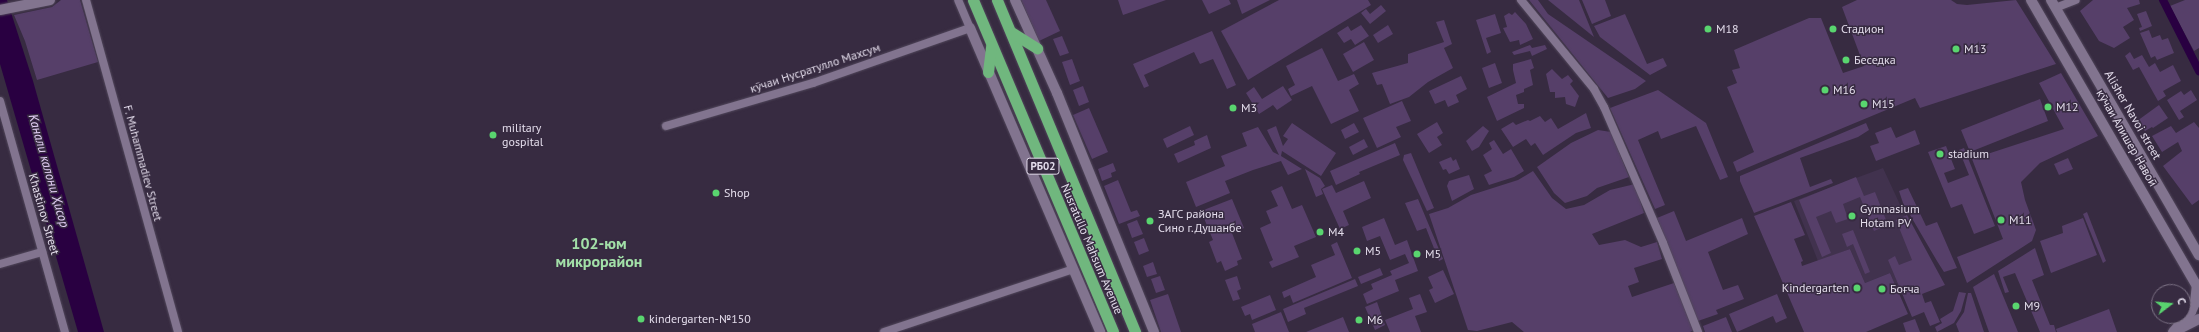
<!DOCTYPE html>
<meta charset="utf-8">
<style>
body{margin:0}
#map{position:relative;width:2199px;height:332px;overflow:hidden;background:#372b41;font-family:"PT Sans",sans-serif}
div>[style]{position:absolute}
.built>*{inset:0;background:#41324e}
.green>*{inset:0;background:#563f69}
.water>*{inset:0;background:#290041}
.canal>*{height:8px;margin:-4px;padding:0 4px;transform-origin:4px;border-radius:4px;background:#290041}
.roads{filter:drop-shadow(0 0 1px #51475b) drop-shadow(0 0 1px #51475b)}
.minor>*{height:8px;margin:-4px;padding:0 4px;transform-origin:4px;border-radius:4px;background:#82748f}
.tertiary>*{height:10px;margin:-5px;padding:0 5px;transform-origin:5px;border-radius:5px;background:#82748f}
.trunk>*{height:11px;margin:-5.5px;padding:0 5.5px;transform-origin:5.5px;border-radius:5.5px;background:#70b77e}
.dots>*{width:11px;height:11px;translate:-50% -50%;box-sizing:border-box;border:2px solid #372b41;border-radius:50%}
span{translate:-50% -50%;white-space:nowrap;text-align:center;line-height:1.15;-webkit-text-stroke:3px #372b41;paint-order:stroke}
.shield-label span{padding:1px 3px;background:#372b41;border:1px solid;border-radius:3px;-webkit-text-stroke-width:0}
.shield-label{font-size:11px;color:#e3dceb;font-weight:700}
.poi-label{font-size:12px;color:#e3dceb}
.left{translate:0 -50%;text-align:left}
.right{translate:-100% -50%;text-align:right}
.street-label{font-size:12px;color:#e3dceb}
.water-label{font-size:13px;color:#e3cff6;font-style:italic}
.district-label{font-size:16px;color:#a2e0a8;font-weight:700}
.north{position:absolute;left:2151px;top:284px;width:40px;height:40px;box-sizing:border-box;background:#372b41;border:1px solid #7c7285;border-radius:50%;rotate:74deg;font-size:11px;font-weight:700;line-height:16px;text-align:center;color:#e3dceb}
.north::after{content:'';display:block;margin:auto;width:14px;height:18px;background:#59d56f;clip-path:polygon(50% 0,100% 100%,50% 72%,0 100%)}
</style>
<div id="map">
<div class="built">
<div style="clip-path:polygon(1883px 168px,1935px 280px,1899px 293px,1890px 273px,1865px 283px,1850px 249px,1819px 261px,1824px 275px,1837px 270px,1832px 257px,1844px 253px,1863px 300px,1877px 294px,1872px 282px,1885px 277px,1897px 308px,1886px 313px,1881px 301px,1866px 307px,1871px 321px,1861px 325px,1841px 277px,1827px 283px,1832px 297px,1820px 302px,1806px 266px,1818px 261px,1794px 201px)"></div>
</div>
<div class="green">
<div style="clip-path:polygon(61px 0,80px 0,98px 62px,37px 80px,25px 41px,14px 15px,52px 7px)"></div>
<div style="clip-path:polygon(1021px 0,1046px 0,1060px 31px,1039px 41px)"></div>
<div style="clip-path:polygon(1118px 0,1166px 0,1123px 15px)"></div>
<div style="clip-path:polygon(1202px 0,1229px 0,1231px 4px,1209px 14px)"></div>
<div style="clip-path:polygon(1237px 0,1270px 0,1242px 14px)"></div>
<div style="clip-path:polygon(1279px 0,1368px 0,1371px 5px,1248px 80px,1221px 31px)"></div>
<div style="clip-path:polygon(1529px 0,1538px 0,1548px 14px,1646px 81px,1635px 89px,1608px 98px)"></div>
<div style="clip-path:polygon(1548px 0,1579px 0,1594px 37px)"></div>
<div style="clip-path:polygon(1582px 0,1605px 0,1611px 16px,1592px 24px)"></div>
<div style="clip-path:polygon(1857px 0,1951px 0,1957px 4px,1967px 5px,2016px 0,2056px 64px,1920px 108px,1915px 98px,1737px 172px,1733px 162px,1754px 152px,1727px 87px,1737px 83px,1732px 70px,1740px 68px,1734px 50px,1809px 18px,1821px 18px,1843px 73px,1864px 66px,1842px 7px)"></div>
<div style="clip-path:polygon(2093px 0,2139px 0,2140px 4px,2127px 8px,2134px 20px,2123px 27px,2130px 38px,2114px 48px,2099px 41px,2080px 11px)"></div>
<div style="clip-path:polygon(2185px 0,2199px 0,2199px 48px,2194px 51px,2170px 6px)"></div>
<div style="clip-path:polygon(1381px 5px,1386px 11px,1370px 24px,1361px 13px,1366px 9px,1370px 14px)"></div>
<div style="clip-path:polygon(2146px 11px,2152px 26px,2140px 31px,2139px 28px,2142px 27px,2137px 14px)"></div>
<div style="clip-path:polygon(1515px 12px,1526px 24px,1533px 39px,1520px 45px,1519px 40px,1510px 42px,1503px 28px,1507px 27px,1504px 16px,1509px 13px,1512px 15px)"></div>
<div style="clip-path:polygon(1495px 14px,1501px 33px,1486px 38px,1491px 52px,1487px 54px,1476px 20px)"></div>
<div style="clip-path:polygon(1625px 14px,1647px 64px,1663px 58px,1667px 66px,1650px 75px,1600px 37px,1594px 26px)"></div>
<div style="clip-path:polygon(1444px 20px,1452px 44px,1444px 48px,1453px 68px,1428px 82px,1409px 97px,1390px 104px,1382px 84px,1377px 85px,1372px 73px,1408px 63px,1408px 54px,1444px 42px,1436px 22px)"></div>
<div style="clip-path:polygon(1361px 25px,1369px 36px,1355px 45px,1351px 39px,1344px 43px,1337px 33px,1348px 26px,1351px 31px)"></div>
<div style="clip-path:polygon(1388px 25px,1393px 34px,1378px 43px,1373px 35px)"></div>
<div style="clip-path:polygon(2149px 30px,2152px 38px,2160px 35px,2162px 40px,2168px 38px,2174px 53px,2157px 60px,2155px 56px,2151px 58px,2140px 33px)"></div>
<div style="clip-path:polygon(1212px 31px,1236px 85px,1227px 89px,1213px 59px,1200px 64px,1194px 52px,1144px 75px,1149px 86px,1144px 88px,1133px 64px)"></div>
<div style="clip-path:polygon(1062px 36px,1069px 53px,1060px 56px,1053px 39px)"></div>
<div style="clip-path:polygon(1364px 42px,1374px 60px,1353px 72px,1343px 54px)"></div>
<div style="clip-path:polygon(1530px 45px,1532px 48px,1545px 45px,1547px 49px,1532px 56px,1530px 51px,1514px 55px,1512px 52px)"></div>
<div style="clip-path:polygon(1322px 48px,1338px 81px,1354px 74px,1359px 84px,1349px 90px,1359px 111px,1331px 124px,1312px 86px,1291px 96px,1288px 89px,1295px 85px,1286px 66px)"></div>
<div style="clip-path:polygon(2130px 52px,2134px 59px,2142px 55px,2149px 67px,2155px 63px,2160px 72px,2173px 65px,2181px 81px,2163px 91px,2166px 96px,2158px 101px,2139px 67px,2133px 70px,2125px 56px)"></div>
<div style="clip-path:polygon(1072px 59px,1080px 81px,1070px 85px,1062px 62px)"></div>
<div style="clip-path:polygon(1531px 59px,1534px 68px,1530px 70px,1533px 85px,1524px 89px,1524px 92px,1516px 95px,1518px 104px,1524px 104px,1524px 108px,1497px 121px,1487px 97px,1516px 83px,1513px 70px,1513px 64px)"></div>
<div style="clip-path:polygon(1495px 63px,1502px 83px,1489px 88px,1482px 68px)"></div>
<div style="clip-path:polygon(1552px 69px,1562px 79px,1568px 75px,1573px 81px,1570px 84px,1579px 96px,1575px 107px,1566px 104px,1565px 97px,1555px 98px,1555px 92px,1550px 92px,1546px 74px)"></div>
<div style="clip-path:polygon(2061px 73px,2098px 136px,2040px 163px,2021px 182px,2025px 200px,2036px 230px,2032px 241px,1967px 283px,1957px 257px,2003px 239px,1972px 159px,2064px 129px,2039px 83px)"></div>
<div style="clip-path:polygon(1461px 76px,1467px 89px,1456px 95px,1459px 102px,1448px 107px,1445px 100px,1435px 104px,1429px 91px)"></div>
<div style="clip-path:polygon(1083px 86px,1089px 102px,1079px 106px,1073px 90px)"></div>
<div style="clip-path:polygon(1283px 86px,1292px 100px,1277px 110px,1273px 105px,1259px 114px,1246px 93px,1254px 87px,1262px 99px)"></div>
<div style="clip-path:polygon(1658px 90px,1706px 123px,1728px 177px,1720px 180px,1696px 126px,1661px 139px,1658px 131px,1638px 140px,1665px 205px,1655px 209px,1610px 108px)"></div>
<div style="clip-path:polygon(2191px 90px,2197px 100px,2180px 111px,2184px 117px,2179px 120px,2167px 100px,2181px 91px,2184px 95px)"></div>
<div style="clip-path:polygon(2040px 99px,2048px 121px,1970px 152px,1961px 130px)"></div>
<div style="clip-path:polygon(1402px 101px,1411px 121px,1396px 127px,1401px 137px,1377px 148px,1363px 118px)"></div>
<div style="clip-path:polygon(2159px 105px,2168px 118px,2153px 128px,2152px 127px,2145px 131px,2137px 121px)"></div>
<div style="clip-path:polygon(1089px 108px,1108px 152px,1092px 159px,1073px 115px)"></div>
<div style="clip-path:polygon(1586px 113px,1591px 128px,1576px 133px,1543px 155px,1535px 143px,1531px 146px,1526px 139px,1513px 147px,1501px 129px,1513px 122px,1516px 125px,1528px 120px,1530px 121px,1540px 116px,1545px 122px,1551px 118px,1558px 129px)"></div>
<div style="clip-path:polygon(1437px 122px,1443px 133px,1437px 137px,1442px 145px,1429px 153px,1417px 134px)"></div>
<div style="clip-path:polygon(2194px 122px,2199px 128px,2199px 200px,2192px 205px,2163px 166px,2182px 151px,2178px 142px,2162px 152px,2152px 136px,2171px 126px,2176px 133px)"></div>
<div style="clip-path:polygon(1292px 123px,1336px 153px,1321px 176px,1282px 151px,1281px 156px,1302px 169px,1288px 175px,1281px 161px,1253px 170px,1225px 181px,1230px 193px,1196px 207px,1186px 182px,1225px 166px,1221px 156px,1247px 146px,1242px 133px,1258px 127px,1273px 152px,1279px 155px,1267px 130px,1276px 126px,1283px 146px,1288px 139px,1283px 136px)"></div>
<div style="clip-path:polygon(1354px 123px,1359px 132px,1345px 139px,1341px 130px)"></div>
<div style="clip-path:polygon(1866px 123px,1869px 130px,1858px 137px,1800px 158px,1810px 187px,1831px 179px,1833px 183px,1754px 213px,1740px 181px,1740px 176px)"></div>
<div style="clip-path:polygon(1190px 126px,1194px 135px,1167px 148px,1163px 139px)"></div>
<div style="clip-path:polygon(1483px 126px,1489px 131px,1479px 147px,1472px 151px,1466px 141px)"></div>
<div style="clip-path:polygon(1891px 127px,1896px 138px,1915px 130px,1920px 144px,1876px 161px,1870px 146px,1879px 143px,1875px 133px)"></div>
<div style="clip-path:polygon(1598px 130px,1611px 132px,1629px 177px,1597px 188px,1587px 196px,1565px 203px,1554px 193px,1537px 167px,1571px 143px)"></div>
<div style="clip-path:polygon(1207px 135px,1211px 148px,1178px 163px,1174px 154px,1195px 145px,1194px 141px)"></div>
<div style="clip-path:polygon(1364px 139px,1368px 147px,1353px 155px,1349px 147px)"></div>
<div style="clip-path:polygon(1494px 140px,1503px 154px,1511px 149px,1524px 171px,1514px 177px,1489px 185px,1484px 175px,1492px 171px,1483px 155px,1492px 149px,1489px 143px)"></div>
<div style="clip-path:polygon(1395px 143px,1400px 155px,1359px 172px,1360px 174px,1336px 185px,1330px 171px)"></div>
<div style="clip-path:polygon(1946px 146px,1955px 169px,1944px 173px,1948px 183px,1969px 175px,1959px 150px,1964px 148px,1995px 226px,1974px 234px,1962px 204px,1951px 208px,1928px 152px)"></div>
<div style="clip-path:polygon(1411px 153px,1434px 208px,1427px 211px,1403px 160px,1404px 155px)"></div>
<div style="clip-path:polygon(1451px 157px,1453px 161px,1456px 159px,1460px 169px,1449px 174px,1446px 169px,1443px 170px,1439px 162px)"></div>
<div style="clip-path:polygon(2068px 158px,2073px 169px,2059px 175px,2054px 164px)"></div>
<div style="clip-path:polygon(1113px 163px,1116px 171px,1111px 173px,1112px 177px,1102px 181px,1098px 169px)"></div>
<div style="clip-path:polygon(1305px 169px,1320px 178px,1325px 186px,1321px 189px,1323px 194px,1316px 197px)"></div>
<div style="clip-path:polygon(1533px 171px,1552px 198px,1566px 209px,1584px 205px,1610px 190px,1635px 184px,1644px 213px,1592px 234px,1599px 245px,1625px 240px,1641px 247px,1657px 242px,1662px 259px,1634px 268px,1639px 282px,1628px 286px,1632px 297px,1674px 283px,1694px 330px,1690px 332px,1524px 332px,1512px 322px,1477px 331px,1468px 330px,1429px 214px,1448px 208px,1471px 195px,1518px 180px)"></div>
<div style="clip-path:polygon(1469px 175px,1474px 189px,1452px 201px,1447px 186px,1449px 181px)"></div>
<div style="clip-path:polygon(1856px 177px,1864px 196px,1875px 192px,1888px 225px,1874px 231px,1860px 197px,1843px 204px,1848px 219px,1836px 223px,1831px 211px,1816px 217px,1831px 253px,1822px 257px,1799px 200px)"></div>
<div style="clip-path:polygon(1118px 180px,1131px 212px,1137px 210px,1140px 216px,1119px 224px,1104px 186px)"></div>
<div style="clip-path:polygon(1364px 181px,1371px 198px,1343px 211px,1349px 225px,1340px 229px,1322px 189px,1332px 185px,1336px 193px)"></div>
<div style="clip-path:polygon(1282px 186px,1292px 209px,1302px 205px,1316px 237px,1294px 246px,1299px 257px,1272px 268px,1269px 262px,1273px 260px,1260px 228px,1271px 223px,1266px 211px,1278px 206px,1271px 191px)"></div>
<div style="clip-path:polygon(1908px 188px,1926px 226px,1937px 222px,1957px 268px,1944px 272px,1937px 261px,1903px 203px,1899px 191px)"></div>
<div style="clip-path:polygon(1232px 199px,1244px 228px,1232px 233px,1242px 259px,1237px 261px,1238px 265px,1225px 271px,1221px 261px,1217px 263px,1209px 242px,1213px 240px,1201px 211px)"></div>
<div style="clip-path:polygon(1418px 199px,1443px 259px,1439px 261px,1426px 228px,1417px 231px,1405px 203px)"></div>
<div style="clip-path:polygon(1791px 202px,1805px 235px,1794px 239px,1803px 261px,1801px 262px,1802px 266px,1850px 249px,1865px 283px,1890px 273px,1908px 314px,1866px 332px,1804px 332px,1754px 216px)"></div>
<div style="clip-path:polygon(1674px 211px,1686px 241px,1742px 218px,1748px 234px,1708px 252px,1723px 290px,1738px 285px,1744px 299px,1716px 310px,1718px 314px,1698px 321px,1657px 218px)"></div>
<div style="clip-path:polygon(2087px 212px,2106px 261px,2103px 263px,2083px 214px)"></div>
<div style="clip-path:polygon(1907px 215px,1945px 285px,1922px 294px,1925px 303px,1931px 301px,1940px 322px,1930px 326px,1924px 312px,1912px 317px,1888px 260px,1895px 256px,1899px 265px,1912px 260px,1896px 220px)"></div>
<div style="clip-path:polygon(1384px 218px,1395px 245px,1407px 240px,1418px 271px,1395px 280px,1399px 291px,1367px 304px,1363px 294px,1373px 289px,1371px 284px,1392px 275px,1390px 271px,1409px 263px,1405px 254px,1390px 260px,1380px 236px,1367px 241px,1362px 227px)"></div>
<div style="clip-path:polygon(2083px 218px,2097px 255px,2051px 273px,2040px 241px,2063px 233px,2062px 226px)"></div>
<div style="clip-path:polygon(1137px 220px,1143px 234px,1132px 238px,1127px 224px)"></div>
<div style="clip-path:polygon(1853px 230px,1870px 272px,1865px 274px,1853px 244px,1847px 247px,1842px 234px)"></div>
<div style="clip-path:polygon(1144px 238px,1149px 251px,1139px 255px,1134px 242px)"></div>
<div style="clip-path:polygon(1337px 242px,1352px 278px,1293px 303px,1290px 295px,1284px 298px,1282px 292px,1316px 277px,1311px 265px,1335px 255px,1331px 245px)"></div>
<div style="clip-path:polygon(2035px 248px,2044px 275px,2032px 280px,2050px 325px,2054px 325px,2056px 332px,2040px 332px,2015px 273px,2003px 277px,2009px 292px,2005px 293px,1998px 271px)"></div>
<div style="clip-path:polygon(1153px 262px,1157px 274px,1147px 277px,1143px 266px)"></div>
<div style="clip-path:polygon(1380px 268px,1383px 275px,1361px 284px,1358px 277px)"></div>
<div style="clip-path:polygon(1443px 270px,1454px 294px,1435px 303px,1429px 290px,1433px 288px,1428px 277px)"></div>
<div style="clip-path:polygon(1994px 274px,2018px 332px,1989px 332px,1973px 287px)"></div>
<div style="clip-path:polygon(1160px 276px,1165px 290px,1156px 293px,1151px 279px)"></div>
<div style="clip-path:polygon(1237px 276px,1241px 289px,1237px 291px,1240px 299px,1233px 301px,1225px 280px)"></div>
<div style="clip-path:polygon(1355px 279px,1358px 286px,1304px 308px,1306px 314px,1288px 322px,1283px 309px)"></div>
<div style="clip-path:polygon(1959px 292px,1966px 293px,1961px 311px,1954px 323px,1937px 332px,1935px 327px,1942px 323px,1940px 319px,1953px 311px)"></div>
<div style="clip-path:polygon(1968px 293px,1971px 293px,1984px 332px,1959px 332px,1956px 324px,1964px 312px)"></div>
<div style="clip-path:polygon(1168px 294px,1181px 332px,1161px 332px,1150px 300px)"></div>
<div style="clip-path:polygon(1420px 294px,1427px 312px,1415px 316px,1421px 332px,1390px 332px,1385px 320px,1413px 309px,1409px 298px)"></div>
<div style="clip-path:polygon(1777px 294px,1787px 318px,1776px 323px,1773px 316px,1737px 332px,1729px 314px)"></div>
<div style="clip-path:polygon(1270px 295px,1276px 310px,1252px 320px,1250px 314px,1245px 316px,1241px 307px)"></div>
<div style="clip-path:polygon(1377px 302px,1385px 325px,1375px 330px,1365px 307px)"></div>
<div style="clip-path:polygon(2109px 309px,2117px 332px,2057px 332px,2056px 329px)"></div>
<div style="clip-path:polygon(1281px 312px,1289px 332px,1255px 332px,1252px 324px)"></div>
<div style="clip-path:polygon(1343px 317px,1349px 332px,1306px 332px)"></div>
<div style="clip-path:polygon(1726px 317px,1732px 332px,1705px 332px,1703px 326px)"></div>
<div style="clip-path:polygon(1915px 319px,1920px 332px,1906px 332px,1903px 323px)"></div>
</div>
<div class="water">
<div style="clip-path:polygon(0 0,7px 0,33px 81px,104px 332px,78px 332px,0 64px)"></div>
</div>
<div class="canal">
<div style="left:2163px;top:0;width:80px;rotate:63.1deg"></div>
</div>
<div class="roads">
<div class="minor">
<div style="left:86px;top:0;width:345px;rotate:74.5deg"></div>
<div style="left:1521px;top:0;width:115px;rotate:50.6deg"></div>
<div style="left:1594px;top:89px;width:21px;rotate:61deg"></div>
<div style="left:1604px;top:107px;width:148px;rotate:66.5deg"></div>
<div style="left:1663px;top:243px;width:96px;rotate:68.5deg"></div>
<div style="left:2055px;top:8px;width:22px;rotate:-21deg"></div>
<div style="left:0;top:101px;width:240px;rotate:74.3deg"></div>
<div style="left:666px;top:126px;width:153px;rotate:-16.3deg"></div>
<div style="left:813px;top:83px;width:166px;rotate:-19.3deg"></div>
<div style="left:970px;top:28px;width:30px;rotate:-113deg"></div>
<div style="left:0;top:264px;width:44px;rotate:-15.9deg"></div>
<div style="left:884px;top:332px;width:199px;rotate:-18.4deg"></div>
</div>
<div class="tertiary">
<div style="left:1015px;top:0;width:102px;rotate:65.7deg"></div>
<div style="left:1057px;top:93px;width:258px;rotate:67.9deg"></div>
<div style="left:2031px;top:0;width:335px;rotate:59.9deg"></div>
<div style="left:2051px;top:0;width:295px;rotate:59.9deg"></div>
<div style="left:0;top:10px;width:51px;rotate:-11.3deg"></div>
<div style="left:970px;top:28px;width:331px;rotate:66.8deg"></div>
<div style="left:2181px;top:328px;width:20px;rotate:-27deg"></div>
<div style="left:2173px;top:332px;width:27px;rotate:-48deg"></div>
<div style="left:2191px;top:312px;width:10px;rotate:-66deg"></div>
<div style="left:2195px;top:303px;width:18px;rotate:-84deg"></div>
</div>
<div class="trunk">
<div style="left:973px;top:0;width:360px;rotate:67.1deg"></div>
<div style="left:997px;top:0;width:360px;rotate:67.4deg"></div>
<div style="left:1011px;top:32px;width:31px;rotate:32deg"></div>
<div style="left:988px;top:72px;width:26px;rotate:-83deg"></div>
</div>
</div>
<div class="dots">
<div style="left:1708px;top:29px;background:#59d56f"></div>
<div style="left:1833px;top:29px;background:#59d56f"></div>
<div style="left:1956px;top:49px;background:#59d56f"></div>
<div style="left:1846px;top:60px;background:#59d56f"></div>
<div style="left:1825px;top:90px;background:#59d56f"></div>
<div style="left:1864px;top:104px;background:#59d56f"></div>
<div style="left:2048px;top:107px;background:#59d56f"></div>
<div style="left:1233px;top:108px;background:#59d56f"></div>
<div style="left:493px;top:135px;background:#59d56f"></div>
<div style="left:1940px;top:154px;background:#59d56f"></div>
<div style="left:716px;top:193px;background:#59d56f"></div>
<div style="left:1852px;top:216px;background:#59d56f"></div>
<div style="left:2001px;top:220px;background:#59d56f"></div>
<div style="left:1150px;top:221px;background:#59d56f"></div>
<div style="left:1320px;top:232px;background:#59d56f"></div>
<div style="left:1357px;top:251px;background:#59d56f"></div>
<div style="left:1417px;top:254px;background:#59d56f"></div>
<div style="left:1857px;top:288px;background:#59d56f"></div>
<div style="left:1882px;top:289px;background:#59d56f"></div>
<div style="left:2016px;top:306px;background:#59d56f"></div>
<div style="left:641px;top:319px;background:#59d56f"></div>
<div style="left:1359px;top:320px;background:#59d56f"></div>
</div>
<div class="shield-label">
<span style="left:1043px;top:166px">РБ02</span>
</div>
<div class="poi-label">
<span class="left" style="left:1716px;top:29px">М18</span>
<span class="left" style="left:1841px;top:29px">Стадион</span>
<span class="left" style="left:1964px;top:49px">М13</span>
<span class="left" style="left:1854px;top:60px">Беседка</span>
<span class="left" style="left:1833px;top:90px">М16</span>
<span class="left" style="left:1872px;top:104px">М15</span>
<span class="left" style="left:2056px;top:107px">М12</span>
<span class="left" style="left:1241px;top:108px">M3</span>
<span class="left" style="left:502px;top:135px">military<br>gospital</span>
<span class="left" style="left:1948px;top:154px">stadium</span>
<span class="left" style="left:724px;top:193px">Shop</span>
<span class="left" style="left:1860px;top:216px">Gymnasium<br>Hotam PV</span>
<span class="left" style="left:1158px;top:221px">ЗАГС района<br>Сино г.Душанбе</span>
<span class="left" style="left:2009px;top:220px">М11</span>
<span class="left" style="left:1328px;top:232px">М4</span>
<span class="left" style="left:1365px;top:251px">M5</span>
<span class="left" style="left:1425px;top:254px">М5</span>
<span class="right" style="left:1849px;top:288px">Kindergarten</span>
<span class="left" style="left:1890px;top:289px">Боғча</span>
<span class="left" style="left:2024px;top:306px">М9</span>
<span class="left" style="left:649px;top:319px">kindergarten-№150</span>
<span class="left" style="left:1367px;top:320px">М6</span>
</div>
<div class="street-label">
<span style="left:815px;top:68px;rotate:-18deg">кӯчаи Нусратулло Махсум</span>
<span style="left:2133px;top:115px;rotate:60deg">Alisher Navoi street</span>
<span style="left:2127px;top:138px;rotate:60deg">кӯчаи Алишер Навоӣ</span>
<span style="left:143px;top:163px;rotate:75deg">F. Muhammadiev Street</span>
<span style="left:44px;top:214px;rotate:74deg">Khastinov Street</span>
<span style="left:1092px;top:249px;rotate:67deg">Nusratullo Mahsum Avenue</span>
</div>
<div class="water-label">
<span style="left:48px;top:171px;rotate:74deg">Канали калони Ҳисор</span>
</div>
<div class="district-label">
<span style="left:599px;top:252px">102-юм<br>микрорайон</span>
</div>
<div class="north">С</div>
</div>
